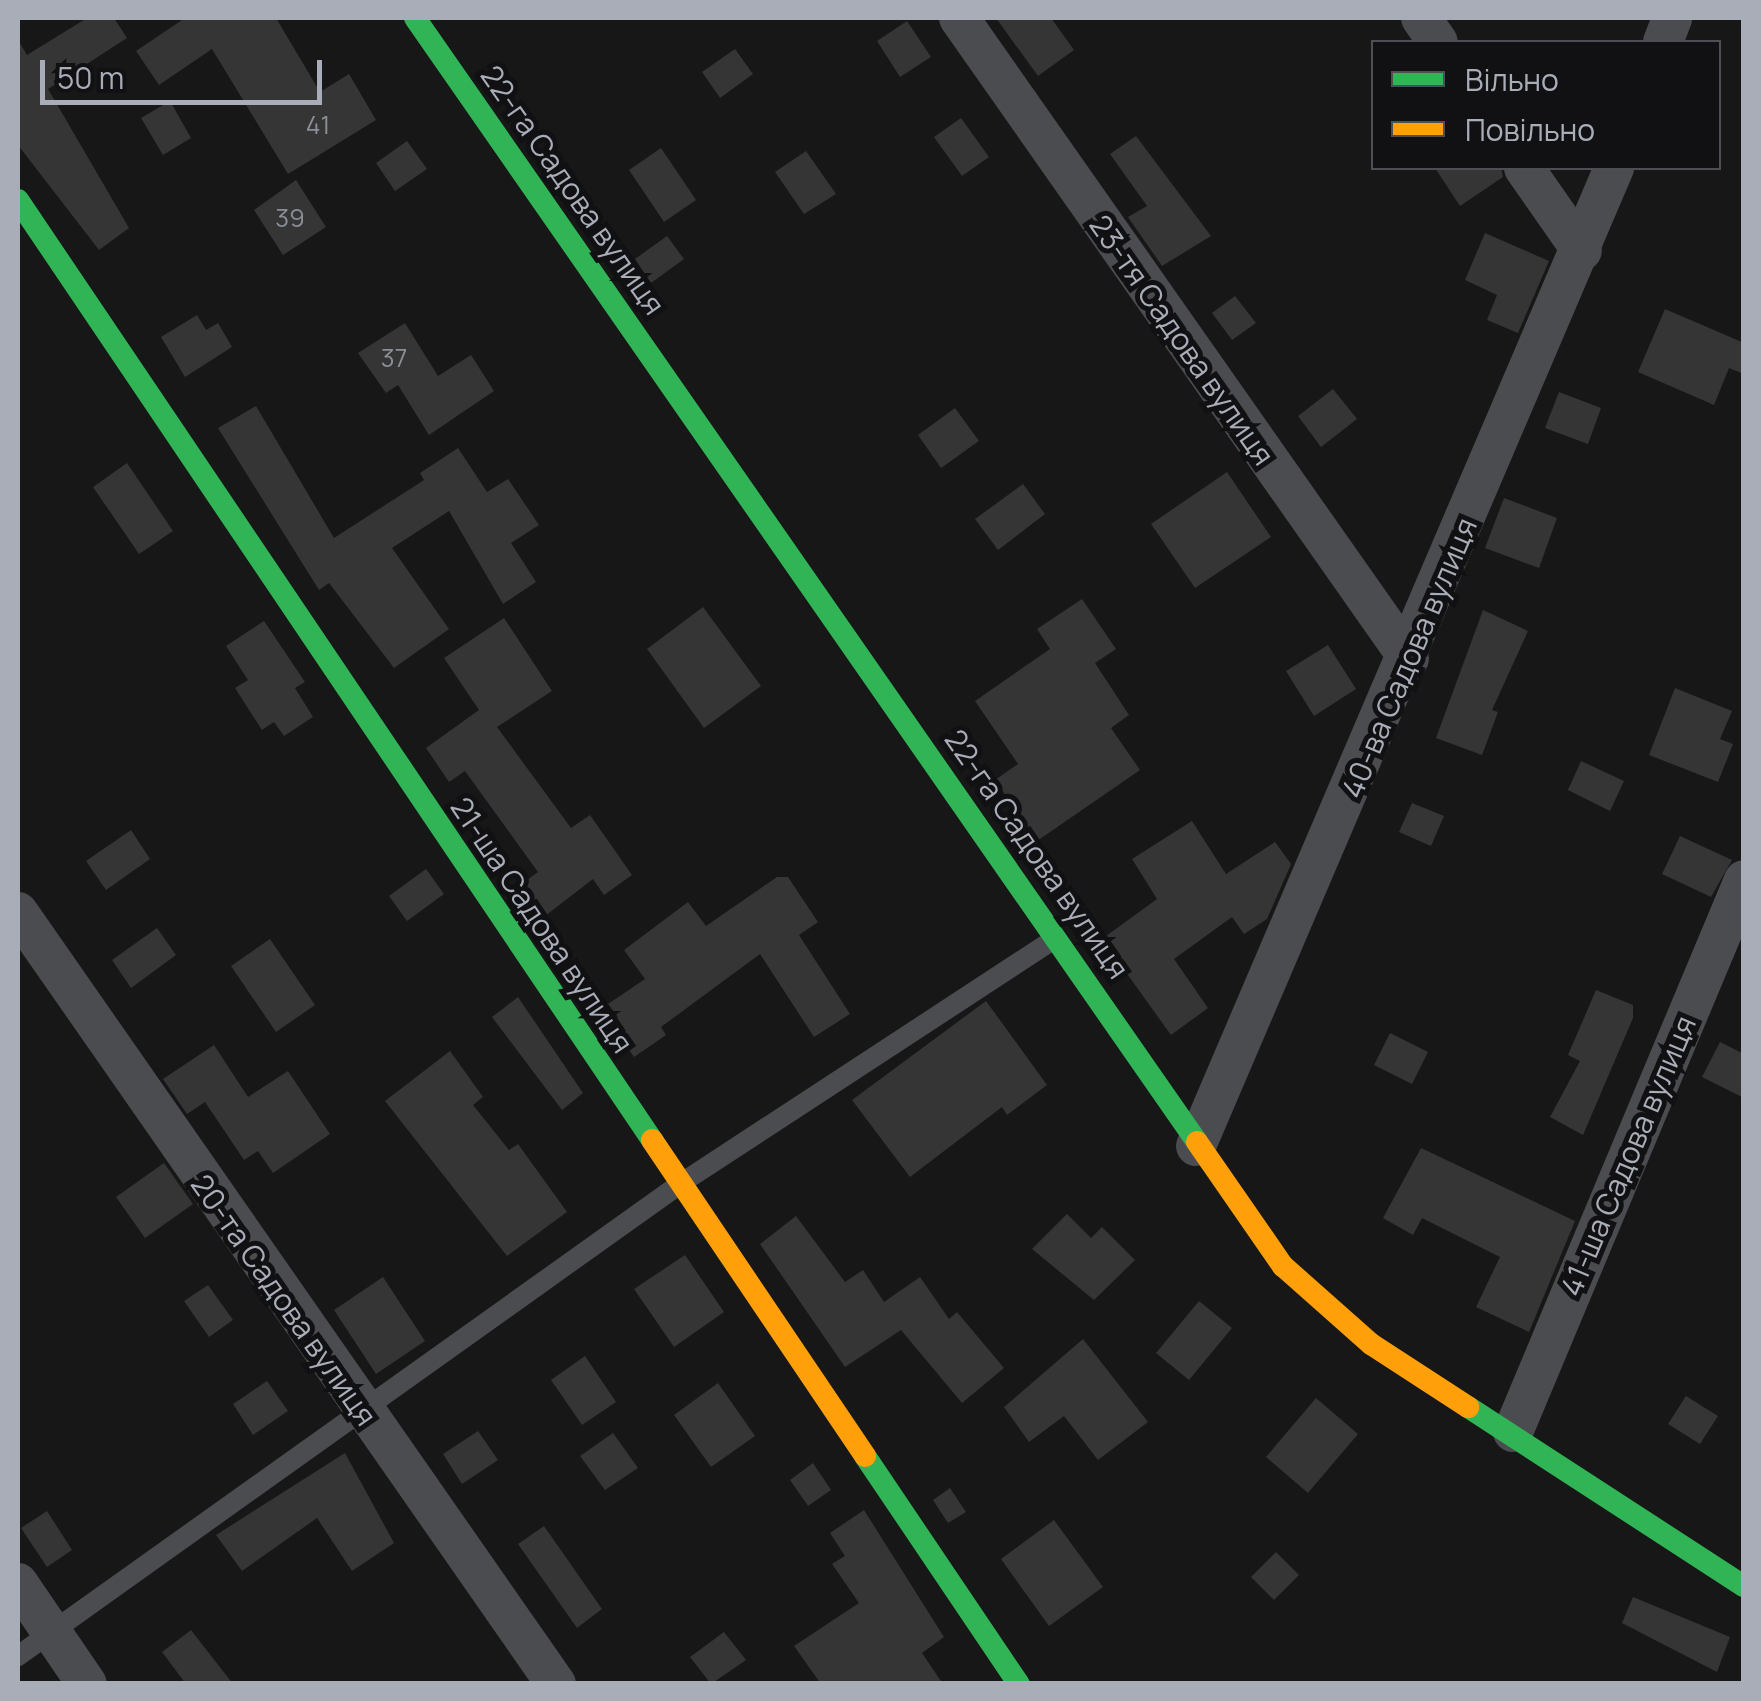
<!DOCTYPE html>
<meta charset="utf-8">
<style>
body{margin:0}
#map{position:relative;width:1761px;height:1701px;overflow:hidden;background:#171717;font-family:Manrope,sans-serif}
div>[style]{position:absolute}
.building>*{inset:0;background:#353536}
.lane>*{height:20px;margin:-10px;padding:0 10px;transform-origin:10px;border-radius:10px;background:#4b4c50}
.street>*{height:40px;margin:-20px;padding:0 20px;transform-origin:20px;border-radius:20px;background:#4b4c50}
.fast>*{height:22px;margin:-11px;padding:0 11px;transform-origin:11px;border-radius:11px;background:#30b455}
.slow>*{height:22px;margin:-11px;padding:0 11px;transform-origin:11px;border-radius:11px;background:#ff9f0a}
span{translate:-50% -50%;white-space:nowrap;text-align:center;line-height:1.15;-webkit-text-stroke:10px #111113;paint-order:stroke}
.number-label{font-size:25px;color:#8b8f98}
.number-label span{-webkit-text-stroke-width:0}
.street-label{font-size:30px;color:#a8adb8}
.frame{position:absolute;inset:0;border:20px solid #a8adb8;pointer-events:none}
.legend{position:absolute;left:1371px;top:40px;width:350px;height:130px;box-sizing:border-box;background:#111113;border:2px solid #4d4f55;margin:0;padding:12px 18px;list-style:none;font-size:30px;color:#a8adb8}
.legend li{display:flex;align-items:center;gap:20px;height:50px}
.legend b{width:50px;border:2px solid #4d4f55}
.scale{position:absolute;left:40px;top:60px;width:282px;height:45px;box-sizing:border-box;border:5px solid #a8adb8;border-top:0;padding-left:12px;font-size:30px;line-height:35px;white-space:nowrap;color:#a8adb8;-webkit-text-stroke:8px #111113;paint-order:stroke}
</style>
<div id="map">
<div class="building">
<div style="clip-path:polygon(87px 18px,114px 18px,127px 38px,48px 89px,129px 228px,99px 250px,18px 145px,18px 40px,27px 55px)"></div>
<div style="clip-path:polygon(185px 18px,276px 18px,320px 92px,349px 74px,376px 120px,288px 174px,212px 49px,159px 85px,136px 51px)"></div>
<div style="clip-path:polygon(996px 18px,1051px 18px,1074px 50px,1038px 76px)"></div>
<div style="clip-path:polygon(907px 21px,931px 57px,900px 77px,877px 41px)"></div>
<div style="clip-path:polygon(735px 49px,753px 74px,720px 98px,702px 72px)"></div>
<div style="clip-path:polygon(170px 101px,191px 138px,163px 155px,141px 118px)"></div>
<div style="clip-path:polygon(961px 118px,989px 157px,962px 176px,934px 137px)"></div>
<div style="clip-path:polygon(1136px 136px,1211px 236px,1162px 266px,1128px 217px,1147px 206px,1110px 154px)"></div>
<div style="clip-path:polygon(407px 141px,427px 169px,395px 191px,376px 163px)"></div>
<div style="clip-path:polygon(661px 148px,696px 200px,664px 222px,629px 170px)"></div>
<div style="clip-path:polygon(806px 151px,836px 194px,804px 214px,775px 172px)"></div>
<div style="clip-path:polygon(1435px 168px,1501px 168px,1503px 177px,1460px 206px)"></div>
<div style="clip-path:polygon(296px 180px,326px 227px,283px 255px,254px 210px)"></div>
<div style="clip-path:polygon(1485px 233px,1549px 261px,1518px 333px,1487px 320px,1497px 295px,1465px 280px)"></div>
<div style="clip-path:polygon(667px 236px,684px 259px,651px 283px,635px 259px)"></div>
<div style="clip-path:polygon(1235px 296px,1256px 323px,1232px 340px,1212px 313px)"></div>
<div style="clip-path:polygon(1665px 309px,1744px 343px,1744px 374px,1729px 368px,1714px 405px,1638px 372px)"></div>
<div style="clip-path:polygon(197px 315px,206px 330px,218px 323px,232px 347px,185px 377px,161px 337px)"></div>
<div style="clip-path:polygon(405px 323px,438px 376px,471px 355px,494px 391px,429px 435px,398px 385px,386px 393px,358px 353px)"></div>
<div style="clip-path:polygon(1333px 389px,1357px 419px,1321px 447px,1298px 416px)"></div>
<div style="clip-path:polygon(1559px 392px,1601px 408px,1588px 444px,1545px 428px)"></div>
<div style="clip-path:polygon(256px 406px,334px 538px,424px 480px,420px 473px,458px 448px,487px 492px,508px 479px,539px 525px,511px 543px,536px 582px,503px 604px,449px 511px,392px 548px,449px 629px,394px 668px,329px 583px,319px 590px,218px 428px)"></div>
<div style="clip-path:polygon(955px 408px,979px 441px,941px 468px,918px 435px)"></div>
<div style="clip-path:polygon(127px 463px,173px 531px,139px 554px,93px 487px)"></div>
<div style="clip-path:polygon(1227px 472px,1271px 537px,1195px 588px,1151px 524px)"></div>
<div style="clip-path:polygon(1023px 484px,1045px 514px,998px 550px,975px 519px)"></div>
<div style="clip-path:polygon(1504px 498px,1557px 518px,1539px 568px,1485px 548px)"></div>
<div style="clip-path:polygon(1082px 599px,1116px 649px,1095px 663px,1129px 715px,1111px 728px,1140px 770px,1037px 841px,995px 780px,1018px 764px,975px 701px,1050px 649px,1037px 629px)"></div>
<div style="clip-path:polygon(703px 607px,761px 686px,704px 728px,647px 649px)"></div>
<div style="clip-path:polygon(1483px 610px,1528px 631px,1492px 710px,1498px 712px,1482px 755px,1436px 738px)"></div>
<div style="clip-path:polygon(504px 618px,552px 691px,497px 727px,571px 828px,590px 815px,632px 875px,604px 895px,593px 879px,541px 919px,519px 886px,538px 872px,465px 771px,449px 782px,426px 748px,479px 710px,444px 658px)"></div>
<div style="clip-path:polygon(264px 621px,305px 682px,295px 688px,313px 717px,284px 736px,274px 722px,262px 730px,235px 688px,248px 680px,226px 646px)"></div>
<div style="clip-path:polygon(1328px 645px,1356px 689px,1314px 716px,1286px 671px)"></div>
<div style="clip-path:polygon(1675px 688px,1732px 711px,1720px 739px,1733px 744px,1718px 782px,1649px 755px)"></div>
<div style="clip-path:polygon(1581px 761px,1624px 781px,1610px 811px,1568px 790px)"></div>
<div style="clip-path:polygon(1412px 803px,1444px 816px,1431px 846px,1399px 832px)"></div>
<div style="clip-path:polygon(1192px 821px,1226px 874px,1275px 842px,1291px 864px,1267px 919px,1244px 934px,1232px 917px,1174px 959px,1208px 1008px,1171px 1035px,1102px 939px,1157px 899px,1132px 859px)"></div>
<div style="clip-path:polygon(131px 830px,150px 859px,106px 890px,86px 861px)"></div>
<div style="clip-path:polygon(1680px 836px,1732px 860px,1711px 897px,1662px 874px)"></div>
<div style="clip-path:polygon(426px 869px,444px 894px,407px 921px,389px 896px)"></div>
<div style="clip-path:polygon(777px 877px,788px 877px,818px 922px,799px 935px,850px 1014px,814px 1037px,760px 954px,661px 1027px,666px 1035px,634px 1057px,610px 1022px,618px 1017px,608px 1004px,645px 979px,624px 950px,688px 902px,706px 926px)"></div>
<div style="clip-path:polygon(157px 928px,176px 955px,131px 988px,112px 960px)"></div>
<div style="clip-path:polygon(270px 939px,315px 1005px,276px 1032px,231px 966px)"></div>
<div style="clip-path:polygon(1596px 990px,1633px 1005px,1633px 1018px,1583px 1135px,1550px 1117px,1580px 1061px,1568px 1055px)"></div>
<div style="clip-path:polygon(518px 997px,583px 1093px,562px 1110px,492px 1017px)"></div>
<div style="clip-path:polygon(986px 1001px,1047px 1085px,1007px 1115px,1002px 1107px,910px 1177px,852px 1100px)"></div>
<div style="clip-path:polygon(1390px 1033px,1428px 1052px,1412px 1084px,1374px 1065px)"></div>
<div style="clip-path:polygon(1720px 1042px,1744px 1054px,1744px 1098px,1702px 1077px)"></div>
<div style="clip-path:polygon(214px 1045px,248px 1097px,288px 1071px,330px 1134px,273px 1173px,258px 1151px,244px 1160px,205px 1102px,187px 1114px,163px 1079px)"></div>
<div style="clip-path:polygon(450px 1051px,483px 1097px,473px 1105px,509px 1150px,518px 1144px,567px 1212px,507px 1256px,385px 1101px)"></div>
<div style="clip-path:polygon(1421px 1148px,1575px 1221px,1529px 1332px,1476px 1307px,1500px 1257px,1422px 1218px,1413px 1235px,1383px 1218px)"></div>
<div style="clip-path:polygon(164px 1163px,193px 1204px,145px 1238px,116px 1197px)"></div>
<div style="clip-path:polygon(1067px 1214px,1091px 1238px,1102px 1227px,1135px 1260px,1094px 1300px,1032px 1249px)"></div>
<div style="clip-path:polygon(796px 1216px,845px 1282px,863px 1270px,884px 1302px,920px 1277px,949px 1319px,957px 1312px,1004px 1368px,962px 1403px,901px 1330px,845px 1367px,760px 1244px)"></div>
<div style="clip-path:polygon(685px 1255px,724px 1312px,674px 1347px,634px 1289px)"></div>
<div style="clip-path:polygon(383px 1277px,425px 1341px,376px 1374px,334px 1310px)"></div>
<div style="clip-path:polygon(208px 1285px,233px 1320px,209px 1337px,184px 1301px)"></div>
<div style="clip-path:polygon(1199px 1301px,1232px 1328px,1189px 1380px,1156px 1353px)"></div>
<div style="clip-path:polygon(1083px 1339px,1148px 1422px,1098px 1460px,1064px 1416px,1029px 1442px,1004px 1407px)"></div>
<div style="clip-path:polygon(585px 1356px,616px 1402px,582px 1425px,551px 1380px)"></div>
<div style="clip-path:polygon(267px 1381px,288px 1411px,253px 1435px,233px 1404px)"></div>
<div style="clip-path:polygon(718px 1383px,755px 1436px,711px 1467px,674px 1415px)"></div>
<div style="clip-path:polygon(1686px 1396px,1718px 1416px,1700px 1444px,1668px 1424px)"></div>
<div style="clip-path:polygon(1316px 1398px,1358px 1434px,1308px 1493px,1266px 1457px)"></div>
<div style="clip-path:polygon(478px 1431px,498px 1460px,462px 1484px,443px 1454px)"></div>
<div style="clip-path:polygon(613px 1433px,638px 1468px,605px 1490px,580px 1456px)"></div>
<div style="clip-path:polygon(345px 1453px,394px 1543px,352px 1571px,317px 1518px,242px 1571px,216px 1535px)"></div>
<div style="clip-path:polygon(813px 1463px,831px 1490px,808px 1506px,790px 1480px)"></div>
<div style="clip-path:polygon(950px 1488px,966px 1512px,948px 1523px,933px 1500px)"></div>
<div style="clip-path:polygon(864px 1510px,944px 1637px,922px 1653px,943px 1684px,821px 1684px,794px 1646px,859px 1603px,832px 1564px,845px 1556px,830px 1533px)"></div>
<div style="clip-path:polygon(47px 1511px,72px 1550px,47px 1567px,21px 1528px)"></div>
<div style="clip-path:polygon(1054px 1520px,1103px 1587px,1049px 1626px,1001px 1559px)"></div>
<div style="clip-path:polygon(544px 1526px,602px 1609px,577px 1628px,518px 1544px)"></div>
<div style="clip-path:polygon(1276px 1552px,1299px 1575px,1274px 1600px,1251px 1577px)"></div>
<div style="clip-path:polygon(1633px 1597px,1730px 1637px,1717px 1672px,1622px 1623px)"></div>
<div style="clip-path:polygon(191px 1630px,233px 1684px,186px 1684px,162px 1652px)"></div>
<div style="clip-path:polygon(724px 1632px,746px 1660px,711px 1684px,690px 1657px)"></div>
</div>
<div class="lane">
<div style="left:18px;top:1656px;width:813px;rotate:-35.49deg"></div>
<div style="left:680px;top:1184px;width:447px;rotate:-33.2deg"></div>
</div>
<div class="street">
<div style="left:959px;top:18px;width:783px;rotate:54.93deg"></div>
<div style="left:1421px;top:18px;width:29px;rotate:55deg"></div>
<div style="left:1663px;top:42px;width:26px;rotate:-69deg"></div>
<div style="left:1524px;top:168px;width:101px;rotate:55.1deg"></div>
<div style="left:18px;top:912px;width:941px;rotate:55.13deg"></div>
<div style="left:1196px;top:1146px;width:1064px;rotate:-66.86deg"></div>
<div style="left:1513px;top:1432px;width:598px;rotate:-67.29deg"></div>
<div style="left:18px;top:1583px;width:122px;rotate:55.7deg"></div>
</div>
<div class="fast">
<div style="left:415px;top:18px;width:1369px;rotate:55.17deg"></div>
<div style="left:18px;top:200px;width:1134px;rotate:56deg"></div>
<div style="left:1468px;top:1407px;width:329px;rotate:33deg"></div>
<div style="left:865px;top:1456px;width:275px;rotate:56deg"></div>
</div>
<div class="slow">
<div style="left:652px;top:1140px;width:381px;rotate:56deg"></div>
<div style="left:1197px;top:1142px;width:151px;rotate:55.3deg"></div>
<div style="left:1283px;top:1266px;width:118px;rotate:41.6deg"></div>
<div style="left:1371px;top:1344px;width:116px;rotate:33deg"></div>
</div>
<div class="number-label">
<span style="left:318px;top:125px">41</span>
<span style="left:290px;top:218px">39</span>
<span style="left:394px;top:358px">37</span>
</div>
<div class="street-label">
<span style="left:573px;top:190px;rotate:55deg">22-га Садова вулиця</span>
<span style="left:1182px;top:340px;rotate:55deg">23-тя Садова вулиця</span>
<span style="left:1409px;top:658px;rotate:-67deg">40-ва Садова вулиця</span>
<span style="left:1037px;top:854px;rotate:55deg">22-га Садова вулиця</span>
<span style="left:542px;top:925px;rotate:56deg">21-ша Садова вулиця</span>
<span style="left:1628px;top:1156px;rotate:-67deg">41-ша Садова вулиця</span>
<span style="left:284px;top:1300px;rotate:55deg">20-та Садова вулиця</span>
</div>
<div class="frame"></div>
<ul class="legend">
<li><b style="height:12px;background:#30b455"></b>Вільно</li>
<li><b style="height:12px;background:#ff9f0a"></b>Повільно</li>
</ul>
<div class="scale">50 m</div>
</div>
